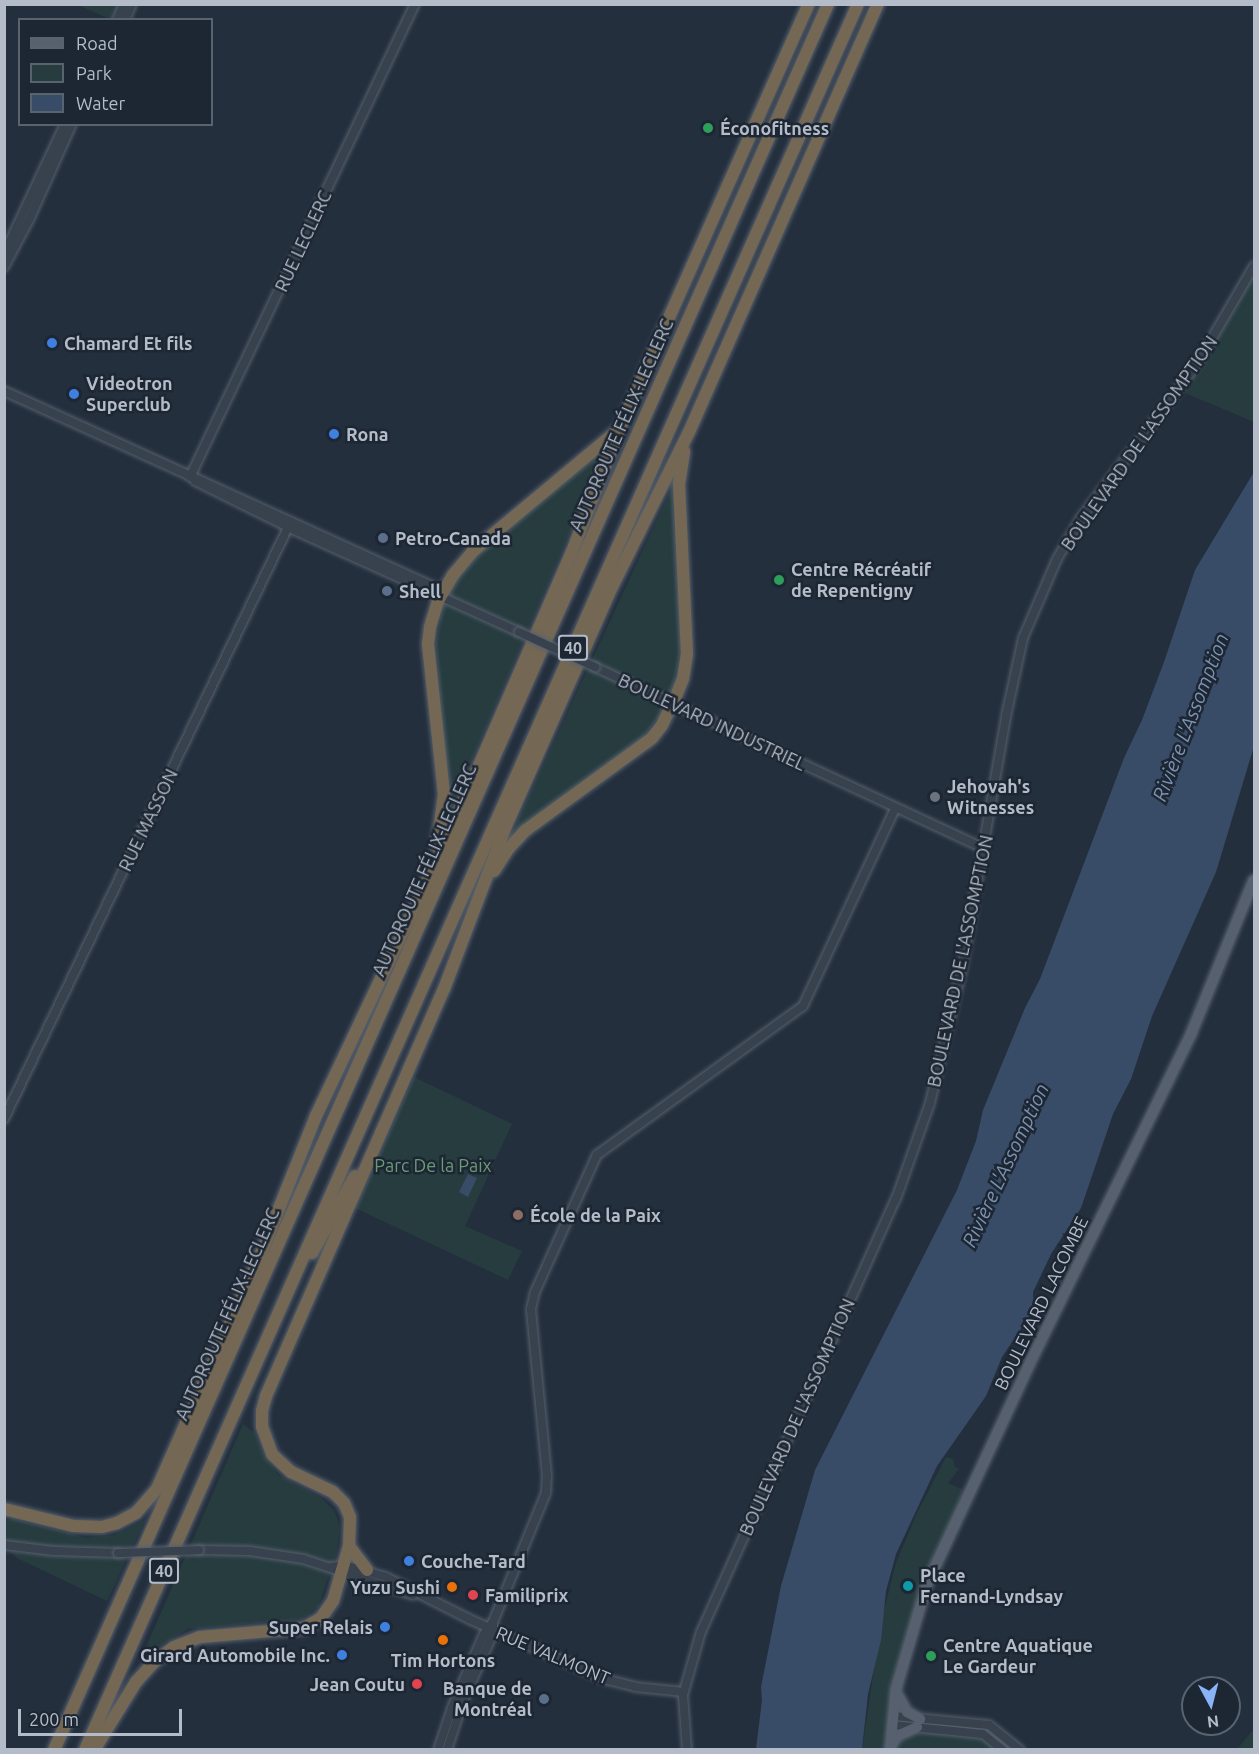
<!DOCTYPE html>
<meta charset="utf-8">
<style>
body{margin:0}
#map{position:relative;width:1259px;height:1754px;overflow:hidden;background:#242f3e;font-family:Ubuntu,sans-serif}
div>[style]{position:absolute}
.green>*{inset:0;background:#263c3f}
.water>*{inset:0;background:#394c67}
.roads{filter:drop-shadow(0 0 2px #565f6c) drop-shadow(0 0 2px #565f6c)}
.minor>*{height:8px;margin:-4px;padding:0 4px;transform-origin:4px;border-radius:4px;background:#38414e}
.major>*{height:10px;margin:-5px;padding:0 5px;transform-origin:5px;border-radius:5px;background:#56606e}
.highway>*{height:12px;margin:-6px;padding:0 6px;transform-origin:6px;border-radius:6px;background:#746855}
.bridges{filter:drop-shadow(0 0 2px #565f6c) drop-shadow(0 0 2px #565f6c)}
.minor-bridge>*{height:8px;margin:-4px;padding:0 4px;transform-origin:4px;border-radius:4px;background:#38414e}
.dots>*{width:16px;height:16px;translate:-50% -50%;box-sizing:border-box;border:3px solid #1d2633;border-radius:50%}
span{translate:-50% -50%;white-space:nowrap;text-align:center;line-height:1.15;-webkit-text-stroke:5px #1d2633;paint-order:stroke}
.shield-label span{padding:2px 4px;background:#1d2633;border:2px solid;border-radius:4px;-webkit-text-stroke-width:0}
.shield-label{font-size:16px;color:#b4bcc9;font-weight:700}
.poi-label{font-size:18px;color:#b4bcc9;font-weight:700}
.left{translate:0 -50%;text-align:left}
.right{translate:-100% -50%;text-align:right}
.street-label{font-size:18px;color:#b4bcc9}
.park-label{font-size:18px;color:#6b9a76}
.water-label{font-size:20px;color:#7c92b1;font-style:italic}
.frame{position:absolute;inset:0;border:6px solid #b4bcc9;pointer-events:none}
.legend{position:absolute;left:18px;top:18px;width:195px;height:108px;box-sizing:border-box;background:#1d2633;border:2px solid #59626f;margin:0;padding:8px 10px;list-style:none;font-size:18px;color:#b4bcc9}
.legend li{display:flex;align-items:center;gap:12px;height:30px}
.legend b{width:30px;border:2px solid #59626f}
.north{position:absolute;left:1181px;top:1676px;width:60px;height:60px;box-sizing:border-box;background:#1d2633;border:2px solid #59626f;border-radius:50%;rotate:173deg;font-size:16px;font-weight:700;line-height:24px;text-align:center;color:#b4bcc9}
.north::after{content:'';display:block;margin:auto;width:21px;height:27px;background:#8ab4f8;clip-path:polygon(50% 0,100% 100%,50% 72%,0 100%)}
.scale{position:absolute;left:18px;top:1709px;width:164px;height:27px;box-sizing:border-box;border:3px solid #b4bcc9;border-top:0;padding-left:8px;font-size:18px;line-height:21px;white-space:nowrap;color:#b4bcc9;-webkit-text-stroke:4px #1d2633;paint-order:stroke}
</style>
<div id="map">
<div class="green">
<div style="clip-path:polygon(78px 5px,119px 5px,112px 20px)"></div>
<div style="clip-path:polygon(1254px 265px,1254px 422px,1178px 390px)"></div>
<div style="clip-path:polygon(609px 442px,450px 810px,436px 644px,443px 606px,452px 584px,462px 568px)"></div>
<div style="clip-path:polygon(672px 487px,681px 647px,674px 683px,660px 715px,639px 742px,512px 833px)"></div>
<div style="clip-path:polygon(414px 1077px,512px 1124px,465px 1226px,522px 1251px,508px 1280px,355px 1208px)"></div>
<div style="clip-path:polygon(243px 1424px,255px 1433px,264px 1457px,278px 1475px,320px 1497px,334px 1510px,340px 1527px,337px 1552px,318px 1607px,302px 1619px,188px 1629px,142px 1656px)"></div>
<div style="clip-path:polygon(946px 1457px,953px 1459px,955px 1467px,959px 1469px,948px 1483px,964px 1490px,927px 1584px,896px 1689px,890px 1749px,862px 1750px,881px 1622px,896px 1563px,917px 1513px)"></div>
<div style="clip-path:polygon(13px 1519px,86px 1538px,115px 1535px,145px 1520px,107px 1601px,17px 1558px,5px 1547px,5px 1521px)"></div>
<div style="clip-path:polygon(1254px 1729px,1254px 1749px,1237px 1749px)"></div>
<div style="clip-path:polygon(918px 1730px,984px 1739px,996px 1750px,895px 1750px,901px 1739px)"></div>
</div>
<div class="water">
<div style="clip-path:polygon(1254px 472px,1254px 746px,1216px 872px,1152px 1016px,1131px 1079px,1113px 1114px,1081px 1208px,1051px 1254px,1033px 1292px,1034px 1309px,1002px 1357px,986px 1396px,937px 1466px,896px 1554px,886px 1591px,881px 1640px,868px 1694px,862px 1749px,756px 1749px,762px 1700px,761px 1687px,781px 1586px,815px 1470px,957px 1190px,976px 1141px,983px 1110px,1025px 1008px,1040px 979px,1124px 758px,1142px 720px,1164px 662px,1195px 570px)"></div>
<div style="clip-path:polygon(468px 1174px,477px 1178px,468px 1197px,459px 1192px)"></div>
</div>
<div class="roads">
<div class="minor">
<div style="left:117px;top:20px;width:17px;rotate:-66deg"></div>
<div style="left:125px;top:20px;width:17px;rotate:-66deg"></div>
<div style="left:4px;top:254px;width:144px;rotate:-64.9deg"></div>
<div style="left:4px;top:267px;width:53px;rotate:-62deg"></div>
<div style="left:29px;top:220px;width:105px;rotate:-65.9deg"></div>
<div style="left:4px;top:391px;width:470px;rotate:24.5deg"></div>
<div style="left:432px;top:586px;width:13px;rotate:45deg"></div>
<div style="left:190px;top:477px;width:524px;rotate:-64.56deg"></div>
<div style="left:195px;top:481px;width:110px;rotate:26.3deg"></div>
<div style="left:294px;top:530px;width:247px;rotate:24.4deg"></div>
<div style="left:595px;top:667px;width:428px;rotate:25deg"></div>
<div style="left:4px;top:1119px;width:663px;rotate:-64.36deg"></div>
<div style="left:4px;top:1545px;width:50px;rotate:6.8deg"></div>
<div style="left:54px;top:1551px;width:64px;rotate:1.8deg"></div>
<div style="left:199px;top:1550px;width:51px;rotate:1.1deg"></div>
<div style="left:250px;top:1551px;width:54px;rotate:8.6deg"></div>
<div style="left:303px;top:1559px;width:116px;rotate:18.1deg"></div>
<div style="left:332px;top:1567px;width:12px;rotate:-9deg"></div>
<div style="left:344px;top:1565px;width:44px;rotate:15.9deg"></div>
<div style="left:386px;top:1577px;width:93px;rotate:26.8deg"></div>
<div style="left:469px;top:1619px;width:148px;rotate:24deg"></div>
<div style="left:604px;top:1679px;width:32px;rotate:14deg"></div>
<div style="left:635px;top:1687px;width:49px;rotate:5.8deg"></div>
<div style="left:894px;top:1716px;width:95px;rotate:5.4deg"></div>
<div style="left:989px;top:1725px;width:40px;rotate:39deg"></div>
<div style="left:893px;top:1725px;width:90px;rotate:5.7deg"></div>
<div style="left:983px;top:1734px;width:26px;rotate:39deg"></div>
<div style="left:438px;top:1750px;width:47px;rotate:-71.6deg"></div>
<div style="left:453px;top:1705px;width:77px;rotate:-66.4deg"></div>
<div style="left:484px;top:1634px;width:15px;rotate:-53deg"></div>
<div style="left:493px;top:1622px;width:139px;rotate:-67.7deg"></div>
<div style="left:546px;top:1493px;width:17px;rotate:-87deg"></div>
<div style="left:547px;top:1476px;width:168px;rotate:-95.5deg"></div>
<div style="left:531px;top:1309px;width:17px;rotate:-77deg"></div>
<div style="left:535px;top:1292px;width:150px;rotate:-65.7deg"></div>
<div style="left:597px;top:1155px;width:254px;rotate:-35.9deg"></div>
<div style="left:803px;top:1006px;width:217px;rotate:-65deg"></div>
<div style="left:447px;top:1750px;width:52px;rotate:-71.9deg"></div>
<div style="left:463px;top:1701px;width:69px;rotate:-66deg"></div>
<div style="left:491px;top:1638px;width:13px;rotate:-81deg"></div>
<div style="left:687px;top:1750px;width:55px;rotate:-94.2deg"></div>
<div style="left:683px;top:1695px;width:66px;rotate:-74.1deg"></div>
<div style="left:701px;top:1632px;width:475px;rotate:-65.8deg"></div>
<div style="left:896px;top:1199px;width:102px;rotate:-70.5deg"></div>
<div style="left:930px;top:1103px;width:138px;rotate:-76.6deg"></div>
<div style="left:962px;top:969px;width:257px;rotate:-80.1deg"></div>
<div style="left:1006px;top:716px;width:80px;rotate:-77.7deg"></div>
<div style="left:1023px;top:638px;width:86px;rotate:-66.7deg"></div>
<div style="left:1057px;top:559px;width:48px;rotate:-59.7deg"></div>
<div style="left:1081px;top:518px;width:193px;rotate:-53deg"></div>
<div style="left:1197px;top:364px;width:113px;rotate:-59.8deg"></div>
</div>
<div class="major">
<div style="left:896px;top:1692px;width:23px;rotate:61deg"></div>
<div style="left:907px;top:1712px;width:15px;rotate:28deg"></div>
<div style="left:891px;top:1746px;width:12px;rotate:-59deg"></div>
<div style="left:897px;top:1736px;width:22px;rotate:-24deg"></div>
<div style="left:890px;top:1750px;width:61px;rotate:-84.4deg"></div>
<div style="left:896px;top:1689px;width:109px;rotate:-73.6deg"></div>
<div style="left:927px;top:1584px;width:239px;rotate:-65deg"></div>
<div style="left:1028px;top:1367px;width:371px;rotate:-63.9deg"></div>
<div style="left:1191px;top:1034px;width:166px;rotate:-67.8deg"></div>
</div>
<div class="highway">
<div style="left:437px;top:846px;width:52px;rotate:-82.3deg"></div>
<div style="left:444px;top:794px;width:151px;rotate:-96.1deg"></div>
<div style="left:428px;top:644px;width:17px;rotate:-83deg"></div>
<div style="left:430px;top:627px;width:27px;rotate:-73deg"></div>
<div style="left:438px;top:601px;width:30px;rotate:-60deg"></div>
<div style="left:453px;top:575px;width:31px;rotate:-50deg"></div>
<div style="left:473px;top:551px;width:189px;rotate:-39.8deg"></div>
<div style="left:494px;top:871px;width:27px;rotate:-57deg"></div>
<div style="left:509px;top:848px;width:25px;rotate:-47deg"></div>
<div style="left:526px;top:830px;width:156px;rotate:-36.1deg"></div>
<div style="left:652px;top:738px;width:16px;rotate:-52deg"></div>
<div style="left:662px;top:725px;width:32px;rotate:-64deg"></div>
<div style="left:676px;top:696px;width:18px;rotate:-68deg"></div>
<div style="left:683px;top:679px;width:25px;rotate:-81deg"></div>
<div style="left:687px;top:654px;width:170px;rotate:-92.7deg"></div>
<div style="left:679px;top:484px;width:33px;rotate:-81deg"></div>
<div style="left:312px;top:1253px;width:88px;rotate:-60.8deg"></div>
<div style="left:4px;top:1509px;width:72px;rotate:13.7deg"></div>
<div style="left:74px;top:1526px;width:28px;rotate:2deg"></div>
<div style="left:102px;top:1527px;width:16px;rotate:-15deg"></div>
<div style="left:117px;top:1523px;width:21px;rotate:-28deg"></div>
<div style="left:136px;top:1513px;width:32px;rotate:-49deg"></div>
<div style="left:157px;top:1489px;width:255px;rotate:-66.2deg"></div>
<div style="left:260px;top:1256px;width:151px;rotate:-68.2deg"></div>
<div style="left:316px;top:1116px;width:316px;rotate:-64.7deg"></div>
<div style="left:451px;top:830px;width:301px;rotate:-66.5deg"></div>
<div style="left:571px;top:554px;width:133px;rotate:-68.8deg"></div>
<div style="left:619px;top:430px;width:466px;rotate:-66deg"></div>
<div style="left:349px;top:1546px;width:30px;rotate:53deg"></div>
<div style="left:54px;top:1750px;width:1910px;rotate:-66.09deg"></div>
<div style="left:85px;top:1750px;width:1909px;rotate:-66.12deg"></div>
<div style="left:94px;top:1750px;width:80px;rotate:-58.3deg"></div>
<div style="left:136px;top:1682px;width:27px;rotate:-48deg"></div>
<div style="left:154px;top:1662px;width:25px;rotate:-37deg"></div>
<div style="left:174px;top:1647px;width:28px;rotate:-21deg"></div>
<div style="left:200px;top:1637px;width:104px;rotate:-4.9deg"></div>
<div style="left:304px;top:1628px;width:20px;rotate:-30deg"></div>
<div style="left:321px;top:1618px;width:21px;rotate:-55deg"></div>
<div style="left:333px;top:1601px;width:57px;rotate:-73.8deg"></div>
<div style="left:349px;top:1546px;width:29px;rotate:-88deg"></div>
<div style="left:350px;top:1517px;width:15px;rotate:-113deg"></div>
<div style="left:344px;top:1503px;width:16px;rotate:-135deg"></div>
<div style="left:333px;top:1492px;width:47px;rotate:-154.5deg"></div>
<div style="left:291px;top:1472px;width:26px;rotate:-137deg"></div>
<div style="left:272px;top:1454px;width:29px;rotate:-110deg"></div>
<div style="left:262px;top:1427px;width:16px;rotate:-90deg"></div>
<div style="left:262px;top:1411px;width:16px;rotate:-75deg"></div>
<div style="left:266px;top:1396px;width:444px;rotate:-66.4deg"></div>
<div style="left:444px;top:989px;width:174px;rotate:-69.2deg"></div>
<div style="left:506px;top:826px;width:261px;rotate:-66.1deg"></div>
<div style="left:612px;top:587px;width:173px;rotate:-63.6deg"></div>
<div style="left:689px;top:432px;width:468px;rotate:-66.2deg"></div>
</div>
</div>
<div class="bridges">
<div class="minor-bridge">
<div style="left:519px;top:632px;width:84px;rotate:24.7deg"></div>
<div style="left:118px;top:1553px;width:81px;rotate:-2.1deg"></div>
</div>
</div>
<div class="dots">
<div style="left:708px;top:128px;background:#2e9e5b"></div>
<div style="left:52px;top:343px;background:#3f7fe0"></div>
<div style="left:74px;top:394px;background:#3f7fe0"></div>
<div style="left:334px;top:434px;background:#3f7fe0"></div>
<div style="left:383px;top:538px;background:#5c6f8a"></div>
<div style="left:779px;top:580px;background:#2e9e5b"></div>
<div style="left:387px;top:591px;background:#5c6f8a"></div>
<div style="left:935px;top:797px;background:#6b7280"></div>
<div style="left:518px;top:1215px;background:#8d6e63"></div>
<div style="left:409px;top:1561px;background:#3f7fe0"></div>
<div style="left:908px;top:1586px;background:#0f9aa8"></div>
<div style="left:452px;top:1587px;background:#e8710a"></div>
<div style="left:473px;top:1595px;background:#e0444e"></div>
<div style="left:385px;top:1627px;background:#3f7fe0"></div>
<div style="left:443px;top:1640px;background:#e8710a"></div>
<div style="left:342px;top:1655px;background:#3f7fe0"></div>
<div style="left:931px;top:1656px;background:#2e9e5b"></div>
<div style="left:417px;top:1684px;background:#e0444e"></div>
<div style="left:544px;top:1699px;background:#5c6f8a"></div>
</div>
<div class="shield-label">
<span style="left:573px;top:648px">40</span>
<span style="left:164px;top:1571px">40</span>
</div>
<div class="poi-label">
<span class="left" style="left:720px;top:128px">Éconofitness</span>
<span class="left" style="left:64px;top:343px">Chamard Et fils</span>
<span class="left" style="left:86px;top:394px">Videotron<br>Superclub</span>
<span class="left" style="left:346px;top:434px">Rona</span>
<span class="left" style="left:395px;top:538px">Petro-Canada</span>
<span class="left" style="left:791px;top:580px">Centre Récréatif<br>de Repentigny</span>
<span class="left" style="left:399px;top:591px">Shell</span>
<span class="left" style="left:947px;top:797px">Jehovah's<br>Witnesses</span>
<span class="left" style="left:530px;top:1215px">École de la Paix</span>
<span class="left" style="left:421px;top:1561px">Couche-Tard</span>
<span class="left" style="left:920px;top:1586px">Place<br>Fernand-Lyndsay</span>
<span class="right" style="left:440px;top:1587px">Yuzu Sushi</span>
<span class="left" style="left:485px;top:1595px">Familiprix</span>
<span class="right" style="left:373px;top:1627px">Super Relais</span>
<span class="left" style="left:943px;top:1656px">Centre Aquatique<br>Le Gardeur</span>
<span class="right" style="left:330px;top:1655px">Girard Automobile Inc.</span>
<span style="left:443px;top:1660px">Tim Hortons</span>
<span class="right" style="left:405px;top:1684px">Jean Coutu</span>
<span class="right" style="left:532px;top:1699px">Banque de<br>Montréal</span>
</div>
<div class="street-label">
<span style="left:303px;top:241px;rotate:-65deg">RUE LECLERC</span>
<span style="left:621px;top:425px;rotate:-66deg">AUTOROUTE FÉLIX-LECLERC</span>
<span style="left:1139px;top:443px;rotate:-55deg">BOULEVARD DE L'ASSOMPTION</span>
<span style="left:712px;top:722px;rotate:25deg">BOULEVARD INDUSTRIEL</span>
<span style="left:148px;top:820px;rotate:-64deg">RUE MASSON</span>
<span style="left:424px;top:870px;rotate:-66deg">AUTOROUTE FÉLIX-LECLERC</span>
<span style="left:960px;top:961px;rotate:-78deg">BOULEVARD DE L'ASSOMPTION</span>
<span style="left:1041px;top:1303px;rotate:-64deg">BOULEVARD LACOMBE</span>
<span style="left:227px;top:1314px;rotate:-66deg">AUTOROUTE FÉLIX-LECLERC</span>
<span style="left:797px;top:1417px;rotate:-66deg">BOULEVARD DE L'ASSOMPTION</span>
<span style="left:553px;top:1655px;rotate:23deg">RUE VALMONT</span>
</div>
<div class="park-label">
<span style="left:433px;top:1165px">Parc De la Paix</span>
</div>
<div class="water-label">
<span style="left:1190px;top:717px;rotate:-69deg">Rivière L'Assomption</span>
<span style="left:1005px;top:1165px;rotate:-65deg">Rivière L'Assomption</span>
</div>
<div class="frame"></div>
<ul class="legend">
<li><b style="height:8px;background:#56606e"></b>Road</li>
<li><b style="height:16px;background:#263c3f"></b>Park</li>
<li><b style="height:16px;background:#394c67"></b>Water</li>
</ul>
<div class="north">N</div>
<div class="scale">200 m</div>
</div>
